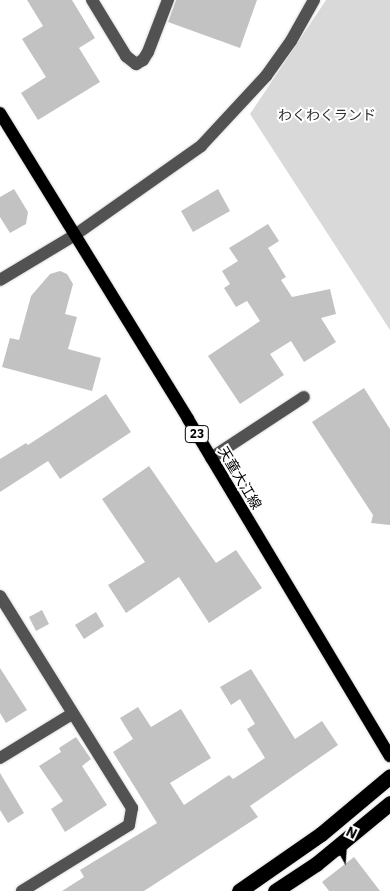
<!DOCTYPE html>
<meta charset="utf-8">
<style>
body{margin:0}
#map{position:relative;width:390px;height:891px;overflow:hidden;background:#fff;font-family:"IBM Plex Sans","Noto Sans JP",sans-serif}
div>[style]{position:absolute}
.green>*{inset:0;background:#d9d9d9}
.building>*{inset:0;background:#c2c2c2}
.roads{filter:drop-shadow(0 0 1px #dbdbdb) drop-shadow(0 0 1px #dbdbdb)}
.minor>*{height:12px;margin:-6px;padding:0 6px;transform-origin:6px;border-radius:6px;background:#525252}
.major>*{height:12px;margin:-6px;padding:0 6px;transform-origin:6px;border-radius:6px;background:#000}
.highway>*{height:15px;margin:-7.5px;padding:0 7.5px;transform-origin:7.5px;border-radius:7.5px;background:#000}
span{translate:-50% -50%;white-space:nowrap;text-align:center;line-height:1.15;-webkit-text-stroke:4px #fff;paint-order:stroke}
.shield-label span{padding:1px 4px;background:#fff;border:1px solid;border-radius:4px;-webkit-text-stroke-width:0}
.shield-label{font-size:12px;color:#000;font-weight:700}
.park-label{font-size:14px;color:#303030}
.street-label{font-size:14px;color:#000}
.north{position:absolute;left:320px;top:821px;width:50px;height:50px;-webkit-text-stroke:4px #fff;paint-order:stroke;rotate:26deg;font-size:14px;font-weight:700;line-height:20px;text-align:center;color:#000}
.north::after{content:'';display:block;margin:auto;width:18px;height:22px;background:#000;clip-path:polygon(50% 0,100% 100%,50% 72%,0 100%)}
</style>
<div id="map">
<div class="green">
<div style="clip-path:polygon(326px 0,390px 0,390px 330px,250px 114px)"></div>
</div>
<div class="building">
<div style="clip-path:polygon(27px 0,72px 0,95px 38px,79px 48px,100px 82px,38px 120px,21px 93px,46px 77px,22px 39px,43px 26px)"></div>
<div style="clip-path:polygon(176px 0,257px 0,240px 48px,168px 22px)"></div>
<div style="clip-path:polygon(14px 189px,28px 212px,26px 224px,10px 233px,0 217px,0 197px)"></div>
<div style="clip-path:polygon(218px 189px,230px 211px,193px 232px,181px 211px)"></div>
<div style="clip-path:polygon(268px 224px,279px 241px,268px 248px,286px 277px,281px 280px,292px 297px,330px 289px,336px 314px,321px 318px,336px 342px,304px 362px,291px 341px,270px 354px,284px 375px,240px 404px,208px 356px,260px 321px,247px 301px,236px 307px,224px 288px,230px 284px,222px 271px,238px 261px,229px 248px)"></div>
<div style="clip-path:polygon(60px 271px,67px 274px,73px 284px,65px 314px,77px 317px,68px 349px,101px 358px,92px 391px,2px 367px,10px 338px,19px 340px,31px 296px,50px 274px)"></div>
<div style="clip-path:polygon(364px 388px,390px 429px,390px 525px,371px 523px,373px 515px,312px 422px)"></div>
<div style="clip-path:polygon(106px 394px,131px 432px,60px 479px,48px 461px,0 492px,0 459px,26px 443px,28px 445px)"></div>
<div style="clip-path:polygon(149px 466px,216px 563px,236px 550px,262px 588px,209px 623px,179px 577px,126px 613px,108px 585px,145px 562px,102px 499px)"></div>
<div style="clip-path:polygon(42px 610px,49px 624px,36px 631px,29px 617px)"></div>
<div style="clip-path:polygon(96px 612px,104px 626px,84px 639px,75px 625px)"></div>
<div style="clip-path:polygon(0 668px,27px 710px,6px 723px,0 713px)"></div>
<div style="clip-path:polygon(251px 669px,295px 739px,322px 721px,338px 745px,250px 806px,258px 817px,144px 891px,62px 891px,84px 877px,80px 870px,157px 823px,113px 752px,133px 739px,120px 718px,138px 707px,151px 727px,181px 709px,211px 758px,170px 783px,184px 805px,229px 775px,233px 779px,265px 758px,247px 729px,255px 724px,240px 699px,231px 705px,220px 687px)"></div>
<div style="clip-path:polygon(76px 737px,91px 759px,82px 766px,107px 805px,65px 832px,51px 809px,63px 801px,39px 766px,61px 752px,59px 748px)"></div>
<div style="clip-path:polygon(0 773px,24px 813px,8px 823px,0 810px)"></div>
<div style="clip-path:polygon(354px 857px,380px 891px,329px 891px,322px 882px)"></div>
</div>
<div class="roads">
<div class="minor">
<div style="left:92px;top:0;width:66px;rotate:58.7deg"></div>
<div style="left:126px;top:56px;width:13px;rotate:39deg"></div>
<div style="left:136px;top:64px;width:8px;rotate:-30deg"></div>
<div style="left:143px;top:60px;width:9px;rotate:-58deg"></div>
<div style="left:148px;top:52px;width:56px;rotate:-69deg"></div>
<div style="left:0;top:280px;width:87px;rotate:-31deg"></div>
<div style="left:75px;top:235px;width:154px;rotate:-35.2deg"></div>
<div style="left:201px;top:146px;width:96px;rotate:-47.1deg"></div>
<div style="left:266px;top:76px;width:43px;rotate:-54.5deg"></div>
<div style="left:291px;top:41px;width:47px;rotate:-60.7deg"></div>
<div style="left:211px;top:458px;width:111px;rotate:-33.3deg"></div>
<div style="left:0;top:596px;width:250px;rotate:58.1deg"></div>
<div style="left:132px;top:808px;width:17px;rotate:100deg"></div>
<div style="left:129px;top:825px;width:126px;rotate:148.3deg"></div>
<div style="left:0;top:758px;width:84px;rotate:-31.4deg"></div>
</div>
<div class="major">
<div style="left:0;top:113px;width:359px;rotate:58.4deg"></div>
<div style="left:188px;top:419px;width:393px;rotate:59.1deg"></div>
</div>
<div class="highway">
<div style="left:239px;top:891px;width:100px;rotate:-34.8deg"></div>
<div style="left:321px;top:834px;width:90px;rotate:-40deg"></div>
<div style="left:275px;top:891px;width:49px;rotate:-33.4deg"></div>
<div style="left:316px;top:864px;width:96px;rotate:-39.5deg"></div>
</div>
</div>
<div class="shield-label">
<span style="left:197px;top:434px">23</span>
</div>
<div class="park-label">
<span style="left:327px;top:115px">わくわくランド</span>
</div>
<div class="street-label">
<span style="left:240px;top:478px;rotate:59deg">天童大江線</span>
</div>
<div class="north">N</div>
</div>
